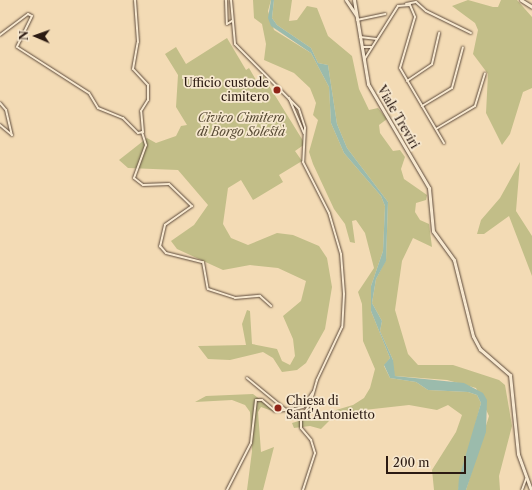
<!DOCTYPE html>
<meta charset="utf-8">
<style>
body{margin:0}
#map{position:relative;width:532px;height:490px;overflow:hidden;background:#f3dbb5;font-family:"Libre Caslon Text",serif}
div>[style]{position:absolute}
.green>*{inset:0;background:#c2be88}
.water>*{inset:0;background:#9bbbac}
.roads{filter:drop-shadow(0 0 1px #5d4a3b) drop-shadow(0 0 1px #5d4a3b)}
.street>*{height:2px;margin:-1px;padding:0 1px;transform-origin:1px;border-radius:1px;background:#f7e8cf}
.secondary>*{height:3px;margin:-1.5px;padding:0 1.5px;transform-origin:1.5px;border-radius:1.5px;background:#f7e8cf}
.dots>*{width:11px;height:11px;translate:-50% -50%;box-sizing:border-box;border:2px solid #f7e8cf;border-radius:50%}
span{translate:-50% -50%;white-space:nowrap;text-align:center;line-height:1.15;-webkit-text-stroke:3.5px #f7e8cf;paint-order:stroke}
.poi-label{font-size:12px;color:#2b1a12}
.right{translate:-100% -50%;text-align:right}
.left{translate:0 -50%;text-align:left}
.street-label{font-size:12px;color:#2b1a12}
.park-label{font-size:12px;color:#584b35;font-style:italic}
.north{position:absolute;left:16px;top:16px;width:40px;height:40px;-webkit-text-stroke:3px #f7e8cf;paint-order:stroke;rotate:272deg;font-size:11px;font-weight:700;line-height:16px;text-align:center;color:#2b1a12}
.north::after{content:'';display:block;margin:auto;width:14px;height:18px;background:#2b1a12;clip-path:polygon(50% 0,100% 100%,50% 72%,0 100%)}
.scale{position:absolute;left:386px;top:456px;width:80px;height:18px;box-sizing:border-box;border:2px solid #2b1a12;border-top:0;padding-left:5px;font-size:12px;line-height:14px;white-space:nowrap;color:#2b1a12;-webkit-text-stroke:3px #f7e8cf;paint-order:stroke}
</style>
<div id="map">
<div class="green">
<div style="clip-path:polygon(253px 0,271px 0,268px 11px,274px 30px,311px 53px,329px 87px,331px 123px,344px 153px,381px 196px,385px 206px,383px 251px,371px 286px,371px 311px,390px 358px,384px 366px,390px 378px,416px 382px,428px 390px,468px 392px,477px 395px,481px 403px,458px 490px,434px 490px,432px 470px,456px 432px,462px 415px,448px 405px,437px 410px,409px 405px,337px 413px,321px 429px,310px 426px,294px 428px,292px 423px,353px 405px,364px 398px,370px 388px,375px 369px,363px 341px,362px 304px,358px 292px,374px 268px,365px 233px,356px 220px,352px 221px,355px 243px,350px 242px,345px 224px,334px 209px,313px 164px,309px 152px,318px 120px,313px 115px,316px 103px,310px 88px,294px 73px,264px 60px,266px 44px,262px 24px,254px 18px)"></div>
<div style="clip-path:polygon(274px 0,292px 0,289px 21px,297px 20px,307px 6px,317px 8px,328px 36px,352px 56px,359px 89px,369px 110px,378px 108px,387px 119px,379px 125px,380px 133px,393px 151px,400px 150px,405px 157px,401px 169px,404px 179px,427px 195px,426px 200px,416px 203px,415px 212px,420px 220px,429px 224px,432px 247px,413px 238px,402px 261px,395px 310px,408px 354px,418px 365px,453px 365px,499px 380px,505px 385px,512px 426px,499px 476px,500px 490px,466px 490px,489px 416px,476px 388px,447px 380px,395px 376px,391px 368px,393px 360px,380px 331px,382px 321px,372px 303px,376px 279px,386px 260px,388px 202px,347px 148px,337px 124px,328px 65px,318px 63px,311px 48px,277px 25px,272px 18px)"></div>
<div style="clip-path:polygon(468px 0,493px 7px,498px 7px,501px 0,517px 0,532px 17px,532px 88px,523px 92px,510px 134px,502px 145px,486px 113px,488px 74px,473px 54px,478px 30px,475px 23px,452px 6px)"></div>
<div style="clip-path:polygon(227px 38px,246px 70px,249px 68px,256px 80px,263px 76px,305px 144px,295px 151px,302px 161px,279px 175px,283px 182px,253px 200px,241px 180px,228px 188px,223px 224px,231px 238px,248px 245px,277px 233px,293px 235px,319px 246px,327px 258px,332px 287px,325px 329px,306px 363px,297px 370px,282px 372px,273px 358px,263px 352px,230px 360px,208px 359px,198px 346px,246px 345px,242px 324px,247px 310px,250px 311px,252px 344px,277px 349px,282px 361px,290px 365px,295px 356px,293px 339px,283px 316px,301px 301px,306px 281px,278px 268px,250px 265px,223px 270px,177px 249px,171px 241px,194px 225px,208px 205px,178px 170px,128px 168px,119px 160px,147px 138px,156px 143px,176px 136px,181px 126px,187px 125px,176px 107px,178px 75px,165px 54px,176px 47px,186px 64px)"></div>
<div style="clip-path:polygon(520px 162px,516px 211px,532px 236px,532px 276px,509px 216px,484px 234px,477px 234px,481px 220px,500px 198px)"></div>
<div style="clip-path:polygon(253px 394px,278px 413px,261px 407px,258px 412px,261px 452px,274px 447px,263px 490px,247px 490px,252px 451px,250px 412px,245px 405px,232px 400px,195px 402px,206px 396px)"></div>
</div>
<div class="water">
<div style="clip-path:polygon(271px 0,274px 0,272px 18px,277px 25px,311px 48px,318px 63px,328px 65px,337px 124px,347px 148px,388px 202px,386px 261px,376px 279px,372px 303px,382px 321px,380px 331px,393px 360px,395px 376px,464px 383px,483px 393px,487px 400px,486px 432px,466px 490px,458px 490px,459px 478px,481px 403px,477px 395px,468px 392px,428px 390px,416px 382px,390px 378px,384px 365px,390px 358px,371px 311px,371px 286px,383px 251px,385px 206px,381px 196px,344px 153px,331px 123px,329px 87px,311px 53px,271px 26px,268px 18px)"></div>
</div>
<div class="roads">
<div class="street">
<div style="left:226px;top:0;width:24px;rotate:88deg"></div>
<div style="left:227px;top:24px;width:6px;rotate:-31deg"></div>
<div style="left:231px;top:0;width:44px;rotate:84.8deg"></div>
<div style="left:235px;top:44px;width:91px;rotate:45.4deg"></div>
<div style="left:299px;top:109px;width:20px;rotate:72deg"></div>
<div style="left:305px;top:128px;width:34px;rotate:93deg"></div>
<div style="left:303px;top:162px;width:57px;rotate:63deg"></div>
<div style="left:329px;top:213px;width:43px;rotate:73.7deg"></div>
<div style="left:341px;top:254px;width:40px;rotate:85.7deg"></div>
<div style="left:344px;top:294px;width:33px;rotate:93deg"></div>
<div style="left:342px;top:327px;width:59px;rotate:115.3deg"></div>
<div style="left:317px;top:380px;width:25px;rotate:106deg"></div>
<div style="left:310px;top:404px;width:17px;rotate:123deg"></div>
<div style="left:301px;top:418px;width:10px;rotate:90deg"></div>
<div style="left:301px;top:428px;width:16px;rotate:50deg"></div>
<div style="left:311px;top:440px;width:14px;rotate:73deg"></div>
<div style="left:315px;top:453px;width:39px;rotate:108deg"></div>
<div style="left:406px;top:4px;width:10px;rotate:-11deg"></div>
<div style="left:416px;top:2px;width:13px;rotate:42deg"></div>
<div style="left:426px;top:11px;width:50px;rotate:26.1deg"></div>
<div style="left:357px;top:20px;width:29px;rotate:-12deg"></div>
<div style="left:0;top:35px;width:35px;rotate:-37deg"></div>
<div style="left:28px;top:14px;width:4px;rotate:27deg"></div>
<div style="left:32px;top:16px;width:34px;rotate:116deg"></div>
<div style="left:17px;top:47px;width:85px;rotate:32.6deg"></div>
<div style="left:89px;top:93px;width:17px;rotate:59deg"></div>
<div style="left:98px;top:108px;width:27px;rotate:22deg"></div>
<div style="left:123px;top:118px;width:21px;rotate:45deg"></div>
<div style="left:138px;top:133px;width:5px;rotate:-11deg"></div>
<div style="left:143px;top:132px;width:21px;rotate:-95deg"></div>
<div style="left:141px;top:111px;width:13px;rotate:-58deg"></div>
<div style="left:148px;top:100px;width:15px;rotate:-90deg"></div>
<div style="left:148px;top:85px;width:22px;rotate:-133deg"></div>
<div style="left:133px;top:69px;width:27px;rotate:-80deg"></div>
<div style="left:138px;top:42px;width:42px;rotate:-94.1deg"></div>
<div style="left:360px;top:37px;width:17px;rotate:7deg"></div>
<div style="left:363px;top:47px;width:9px"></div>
<div style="left:364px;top:60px;width:64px;rotate:-57.8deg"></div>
<div style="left:398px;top:6px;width:12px;rotate:-5deg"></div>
<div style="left:410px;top:5px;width:13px;rotate:67deg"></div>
<div style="left:415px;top:17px;width:53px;rotate:106.4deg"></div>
<div style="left:400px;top:68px;width:87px;rotate:59.6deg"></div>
<div style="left:407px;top:81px;width:30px;rotate:-34deg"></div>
<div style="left:432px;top:64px;width:32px;rotate:-77deg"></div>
<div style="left:289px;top:98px;width:38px;rotate:67deg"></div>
<div style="left:0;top:103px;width:9px;rotate:49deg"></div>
<div style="left:6px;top:110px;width:26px;rotate:77deg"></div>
<div style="left:12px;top:135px;width:16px;rotate:-140deg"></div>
<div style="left:422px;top:106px;width:35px;rotate:-31deg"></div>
<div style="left:452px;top:88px;width:42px;rotate:-75deg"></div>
<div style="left:436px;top:129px;width:45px;rotate:-30.5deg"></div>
<div style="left:475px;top:106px;width:34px;rotate:-73deg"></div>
<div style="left:142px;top:132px;width:14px;rotate:73deg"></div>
<div style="left:146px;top:145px;width:35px;rotate:110deg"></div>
<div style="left:134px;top:178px;width:11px;rotate:38deg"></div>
<div style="left:143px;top:185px;width:26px;rotate:-2deg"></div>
<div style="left:169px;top:184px;width:32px;rotate:44deg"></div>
<div style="left:192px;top:206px;width:33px;rotate:145deg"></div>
<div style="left:165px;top:225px;width:22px;rotate:103deg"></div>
<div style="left:160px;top:246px;width:9px;rotate:49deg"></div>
<div style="left:166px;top:253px;width:38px;rotate:14deg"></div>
<div style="left:203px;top:262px;width:27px;rotate:80deg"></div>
<div style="left:208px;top:289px;width:28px;rotate:18deg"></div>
<div style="left:235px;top:298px;width:25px;rotate:-5deg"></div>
<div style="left:260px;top:296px;width:15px;rotate:42deg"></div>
<div style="left:247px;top:378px;width:50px;rotate:39.4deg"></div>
<div style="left:227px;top:490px;width:53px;rotate:-62.9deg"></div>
<div style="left:251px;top:443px;width:43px;rotate:-83.4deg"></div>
<div style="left:256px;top:400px;width:6px"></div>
<div style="left:262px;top:400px;width:17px;rotate:40deg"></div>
<div style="left:275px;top:411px;width:20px;rotate:-6deg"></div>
<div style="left:295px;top:409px;width:8px;rotate:-14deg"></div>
<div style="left:303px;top:407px;width:18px;rotate:-56deg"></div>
<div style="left:522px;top:490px;width:12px;rotate:-70deg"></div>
</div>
<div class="secondary">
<div style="left:346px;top:0;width:18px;rotate:56deg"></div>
<div style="left:354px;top:0;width:85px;rotate:80.5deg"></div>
<div style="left:368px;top:84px;width:121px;rotate:59.6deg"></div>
<div style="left:429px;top:188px;width:43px;rotate:84.7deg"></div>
<div style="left:433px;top:231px;width:36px;rotate:54deg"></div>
<div style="left:454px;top:260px;width:78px;rotate:76deg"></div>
<div style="left:473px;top:336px;width:15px;rotate:62deg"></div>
<div style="left:480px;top:349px;width:40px;rotate:41deg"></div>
<div style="left:510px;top:375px;width:79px;rotate:84.2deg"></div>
<div style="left:518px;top:454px;width:38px;rotate:70deg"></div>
<div style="left:521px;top:0;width:13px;rotate:32deg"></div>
</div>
</div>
<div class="dots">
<div style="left:277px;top:90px;background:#8f2418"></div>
<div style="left:278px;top:408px;background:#8f2418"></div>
</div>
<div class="poi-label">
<span class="right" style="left:269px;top:90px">Ufficio custode<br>cimitero</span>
<span class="left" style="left:286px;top:408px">Chiesa di<br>Sant'Antonietto</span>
</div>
<div class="street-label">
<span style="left:398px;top:117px;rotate:60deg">Viale Treviri</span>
</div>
<div class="park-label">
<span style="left:241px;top:125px">Civico Cimitero<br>di Borgo Solestà</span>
</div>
<div class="north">N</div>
<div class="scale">200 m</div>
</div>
